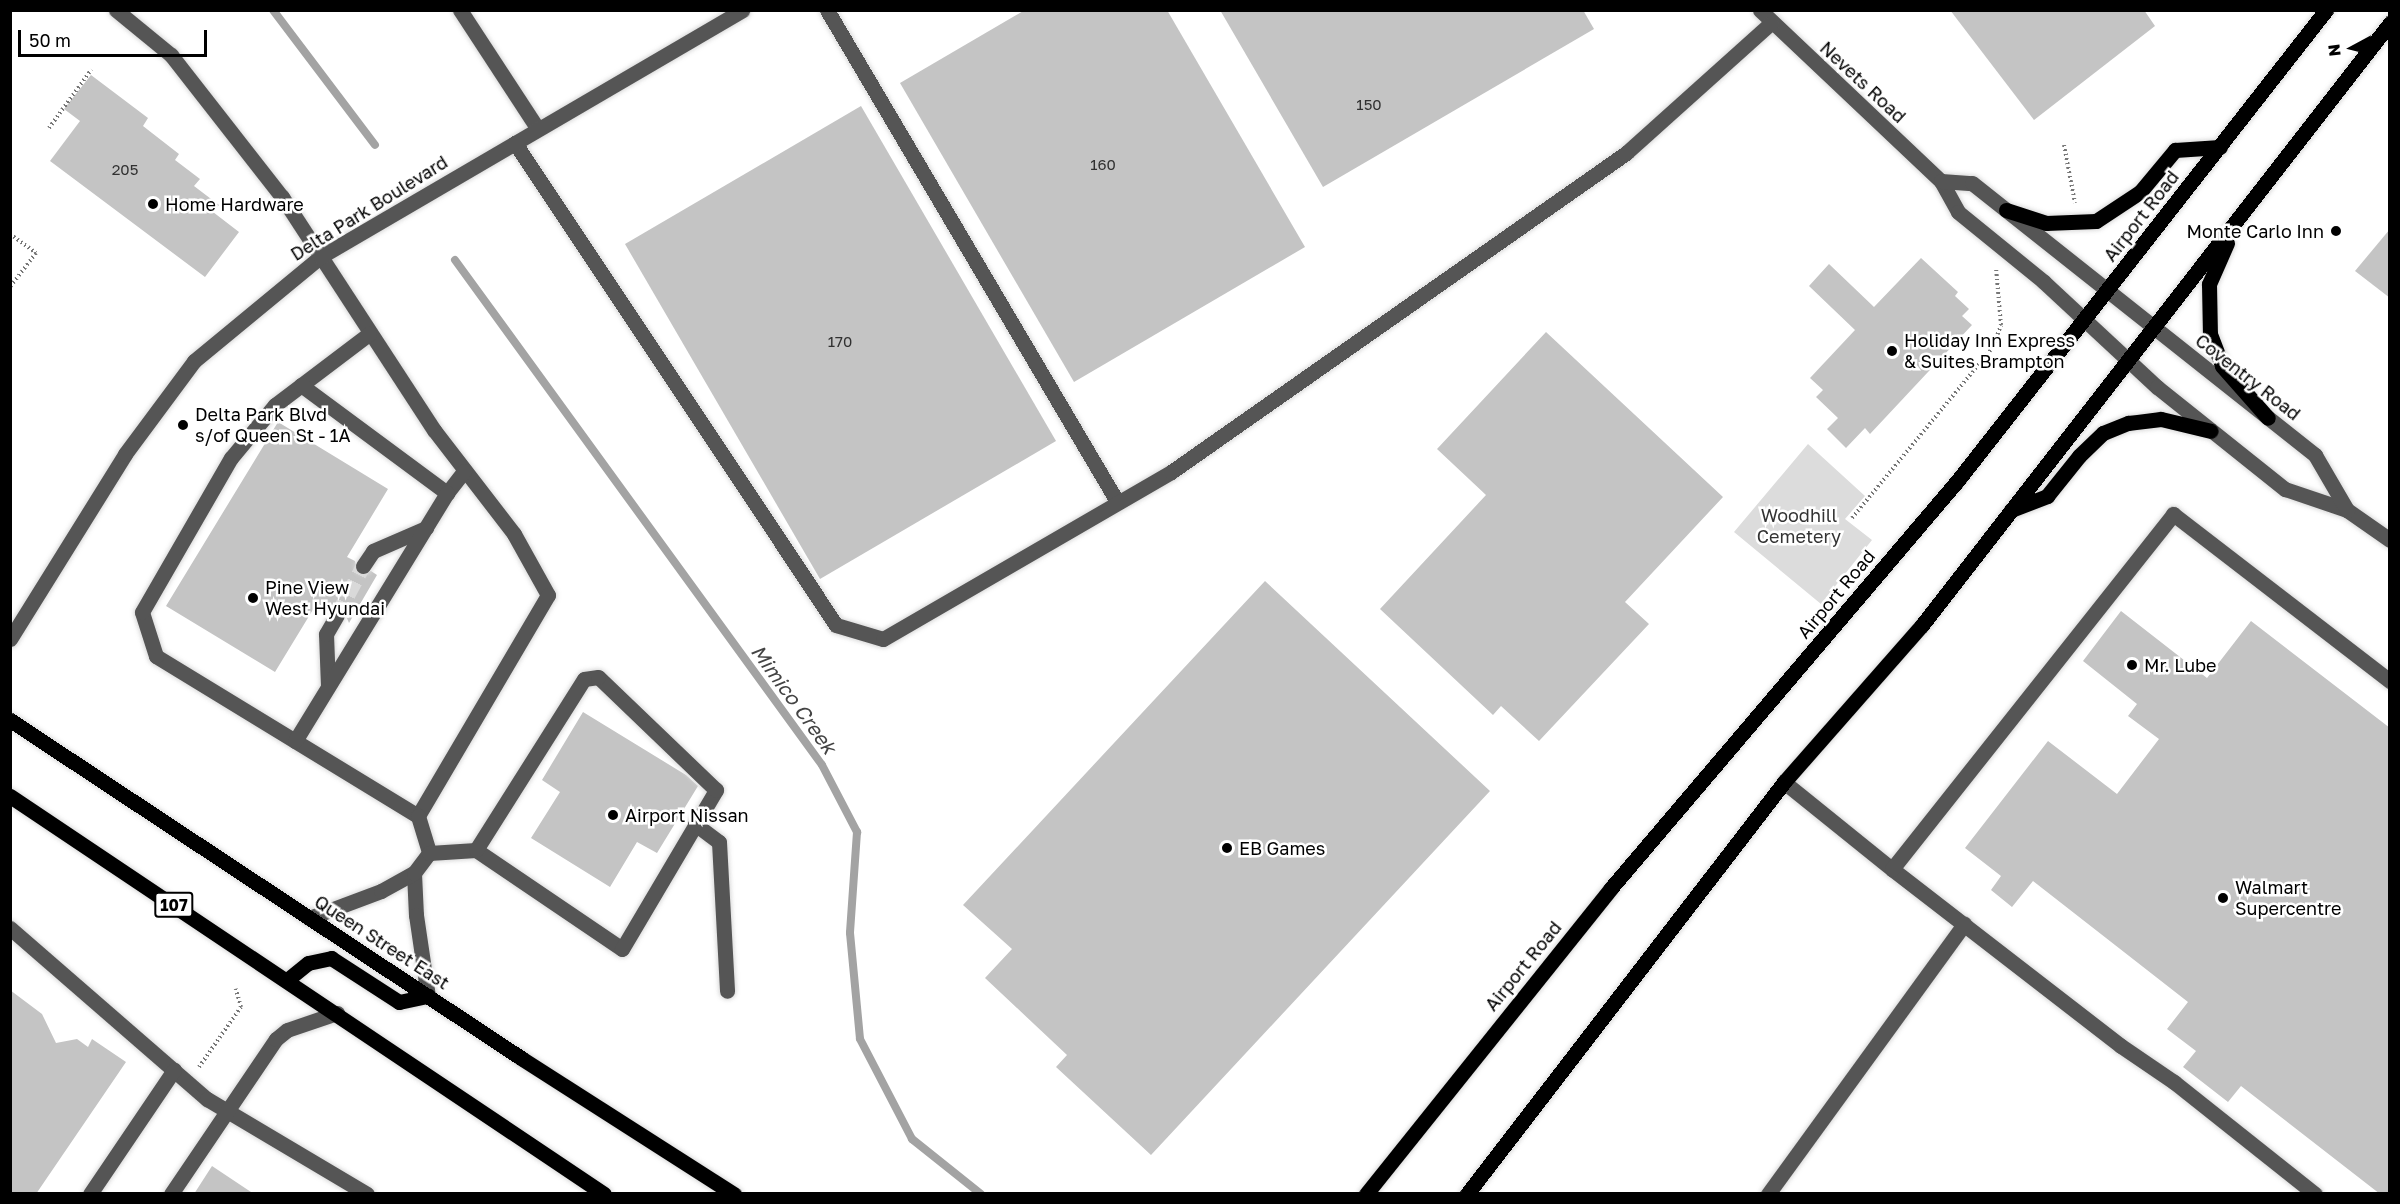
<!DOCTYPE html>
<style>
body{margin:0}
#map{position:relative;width:2400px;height:1204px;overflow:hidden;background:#fff;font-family:"Golos Text",sans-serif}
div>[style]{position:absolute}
.green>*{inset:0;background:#dcdcdc}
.stream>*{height:8px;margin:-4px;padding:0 4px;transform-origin:4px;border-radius:4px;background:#a3a3a3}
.building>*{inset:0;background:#c4c4c4}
.minor-tunnel>*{height:15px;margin-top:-7.5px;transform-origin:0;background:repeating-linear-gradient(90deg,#d9d9d9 0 15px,transparent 0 23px)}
.path>*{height:4px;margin-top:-2px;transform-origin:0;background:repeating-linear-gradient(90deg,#777 0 1.5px,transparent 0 4.5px)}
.roads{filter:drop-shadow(0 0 2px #dbdbdb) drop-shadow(0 0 2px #dbdbdb)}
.minor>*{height:15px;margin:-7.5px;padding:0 7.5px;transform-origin:7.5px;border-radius:7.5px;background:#555}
.major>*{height:15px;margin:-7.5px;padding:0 7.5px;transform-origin:7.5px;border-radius:7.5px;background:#000}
.dots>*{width:16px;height:16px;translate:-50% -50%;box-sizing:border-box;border:3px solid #fff;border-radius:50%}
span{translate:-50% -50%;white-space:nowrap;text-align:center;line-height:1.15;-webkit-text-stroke:5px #fff;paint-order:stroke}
.number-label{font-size:15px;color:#313131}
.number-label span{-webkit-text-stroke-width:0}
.shield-label span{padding:2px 4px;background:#fff;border:2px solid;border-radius:4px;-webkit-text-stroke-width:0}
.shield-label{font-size:16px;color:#000;font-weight:700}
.street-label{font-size:18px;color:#000}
.poi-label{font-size:18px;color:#000}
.left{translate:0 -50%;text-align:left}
.right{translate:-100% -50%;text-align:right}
.park-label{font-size:18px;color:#333}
.water-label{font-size:20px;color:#444;font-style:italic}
.frame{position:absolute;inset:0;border:12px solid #000;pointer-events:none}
.north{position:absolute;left:2322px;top:18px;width:60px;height:60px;-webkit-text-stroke:4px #fff;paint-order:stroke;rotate:263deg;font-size:16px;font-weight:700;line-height:24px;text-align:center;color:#000}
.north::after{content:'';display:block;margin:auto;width:21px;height:27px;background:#000;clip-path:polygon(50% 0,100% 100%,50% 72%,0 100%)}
.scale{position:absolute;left:18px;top:30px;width:189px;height:27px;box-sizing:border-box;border:3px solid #000;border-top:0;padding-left:8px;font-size:18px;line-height:21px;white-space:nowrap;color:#000;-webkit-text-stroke:4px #fff;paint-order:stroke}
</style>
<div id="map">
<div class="green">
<div style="clip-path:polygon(1808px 444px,1865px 496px,1845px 519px,1872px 540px,1821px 604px,1734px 532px)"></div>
</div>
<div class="stream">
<div style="left:273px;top:10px;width:169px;rotate:52.9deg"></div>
<div style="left:455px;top:260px;width:624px;rotate:53.99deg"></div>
<div style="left:822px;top:765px;width:76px;rotate:62.4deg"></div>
<div style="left:857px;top:832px;width:101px;rotate:94deg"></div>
<div style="left:850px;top:933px;width:106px;rotate:84.6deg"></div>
<div style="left:860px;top:1039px;width:113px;rotate:62.5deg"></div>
<div style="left:912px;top:1139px;width:88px;rotate:38.6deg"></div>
</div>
<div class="building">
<div style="clip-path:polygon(1025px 10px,1167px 10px,1305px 247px,1074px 382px,900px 83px)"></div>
<div style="clip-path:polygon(1220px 10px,1583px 10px,1594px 29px,1323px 187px)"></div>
<div style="clip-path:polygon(1950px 10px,2144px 10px,2155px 26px,2034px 120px)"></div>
<div style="clip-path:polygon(91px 75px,148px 118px,143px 126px,179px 154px,175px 160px,200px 179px,194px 186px,219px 205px,213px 212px,239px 232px,205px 277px,50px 161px,80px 121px,64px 109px)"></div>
<div style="clip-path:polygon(861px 106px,1056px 441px,820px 579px,625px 244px)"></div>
<div style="clip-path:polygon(2390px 229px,2390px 298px,2355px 271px)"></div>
<div style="clip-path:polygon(1921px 258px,1958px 292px,1955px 296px,1969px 309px,1962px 316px,1972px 325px,1870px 434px,1865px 428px,1846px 448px,1827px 429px,1838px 418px,1816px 397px,1823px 390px,1810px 378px,1855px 330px,1809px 286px,1829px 264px,1874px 307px)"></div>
<div style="clip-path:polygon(1546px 332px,1723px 497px,1625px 602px,1649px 624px,1539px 741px,1501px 706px,1493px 715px,1380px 609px,1486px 495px,1437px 449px)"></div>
<div style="clip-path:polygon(278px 422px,388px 489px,347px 557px,355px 561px,358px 574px,371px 571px,377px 575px,349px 623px,342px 607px,329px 610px,317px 603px,275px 672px,166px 606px)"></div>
<div style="clip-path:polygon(1265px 581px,1490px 791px,1151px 1155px,1056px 1067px,1067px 1055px,985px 978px,1012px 949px,963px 905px)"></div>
<div style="clip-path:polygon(2121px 611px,2207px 678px,2251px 621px,2390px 728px,2390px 1194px,2380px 1194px,2241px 1086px,2228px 1102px,2183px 1067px,2196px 1051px,2167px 1029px,2188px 1002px,2033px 881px,2012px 907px,1991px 890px,2001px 876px,1965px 848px,2048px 741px,2117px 794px,2159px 739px,2128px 716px,2137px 704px,2083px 661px)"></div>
<div style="clip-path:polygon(583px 712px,686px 775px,698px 786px,657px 853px,637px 842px,610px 887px,531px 838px,560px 792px,542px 780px)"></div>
<div style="clip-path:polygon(10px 990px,42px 1014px,56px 1043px,77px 1039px,88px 1047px,92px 1039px,126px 1062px,36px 1194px,10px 1194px)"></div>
<div style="clip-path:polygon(212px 1166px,254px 1194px,194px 1194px)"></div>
</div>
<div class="minor-tunnel">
<div style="left:337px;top:615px;width:55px;rotate:-62deg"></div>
</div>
<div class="path">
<div style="left:49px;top:128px;width:72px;rotate:-54.1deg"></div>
<div style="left:2064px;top:145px;width:59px;rotate:79.3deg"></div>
<div style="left:10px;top:234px;width:32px;rotate:36deg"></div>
<div style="left:36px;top:253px;width:43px;rotate:127.4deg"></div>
<div style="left:1852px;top:518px;width:222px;rotate:-50.5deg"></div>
<div style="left:1993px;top:347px;width:23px;rotate:-70deg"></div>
<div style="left:2001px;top:325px;width:57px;rotate:-95deg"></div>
<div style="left:199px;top:1067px;width:73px;rotate:-55deg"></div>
<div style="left:241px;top:1007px;width:19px;rotate:-106deg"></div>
</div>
<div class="roads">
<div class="minor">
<div style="left:116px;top:10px;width:71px;rotate:39.3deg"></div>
<div style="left:171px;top:55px;width:180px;rotate:52deg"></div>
<div style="left:282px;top:197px;width:278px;rotate:56.9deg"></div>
<div style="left:434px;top:430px;width:131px;rotate:52.4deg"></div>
<div style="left:514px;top:534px;width:70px;rotate:60.9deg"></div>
<div style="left:548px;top:595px;width:256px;rotate:120.5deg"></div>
<div style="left:418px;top:816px;width:307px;rotate:-148.6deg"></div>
<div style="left:156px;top:656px;width:46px;rotate:-107.7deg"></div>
<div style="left:142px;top:612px;width:178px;rotate:-60deg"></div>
<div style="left:231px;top:458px;width:69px;rotate:-50.3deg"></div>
<div style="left:275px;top:405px;width:118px;rotate:-37.1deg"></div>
<div style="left:460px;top:10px;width:142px;rotate:56.8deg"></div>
<div style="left:827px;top:10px;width:572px;rotate:59.45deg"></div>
<div style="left:1760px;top:10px;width:249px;rotate:43.4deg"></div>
<div style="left:1941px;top:181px;width:35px;rotate:61deg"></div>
<div style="left:1958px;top:212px;width:111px;rotate:39.1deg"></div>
<div style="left:2044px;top:282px;width:154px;rotate:42.9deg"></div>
<div style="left:2157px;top:387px;width:164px;rotate:38.6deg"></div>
<div style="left:2285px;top:489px;width:65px;rotate:18.7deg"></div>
<div style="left:2347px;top:510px;width:52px;rotate:34.9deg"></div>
<div style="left:515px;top:143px;width:579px;rotate:56.34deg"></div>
<div style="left:836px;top:625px;width:49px;rotate:16.6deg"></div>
<div style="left:883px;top:639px;width:333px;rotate:-30.1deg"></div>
<div style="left:1171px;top:472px;width:556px;rotate:-35.03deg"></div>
<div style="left:1626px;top:153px;width:195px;rotate:-41.9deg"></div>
<div style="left:1941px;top:181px;width:31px;rotate:4deg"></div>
<div style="left:1972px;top:183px;width:438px;rotate:38.4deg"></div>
<div style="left:2315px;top:455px;width:64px;rotate:59.8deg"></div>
<div style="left:301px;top:385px;width:182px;rotate:36.5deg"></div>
<div style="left:447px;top:493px;width:28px;rotate:-52deg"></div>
<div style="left:363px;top:566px;width:18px;rotate:-56deg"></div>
<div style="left:373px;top:551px;width:58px;rotate:-23.5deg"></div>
<div style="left:10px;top:639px;width:218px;rotate:-58.1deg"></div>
<div style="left:125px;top:454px;width:116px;rotate:-53.4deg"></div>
<div style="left:194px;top:361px;width:163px;rotate:-39.5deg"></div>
<div style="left:320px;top:257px;width:489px;rotate:-30.3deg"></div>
<div style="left:328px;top:686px;width:52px;rotate:-92.2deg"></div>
<div style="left:326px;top:634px;width:22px;rotate:-60deg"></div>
<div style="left:295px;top:741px;width:291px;rotate:-58.5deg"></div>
<div style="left:1784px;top:782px;width:139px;rotate:38.9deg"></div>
<div style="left:1892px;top:869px;width:289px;rotate:37.7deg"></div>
<div style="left:2121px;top:1046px;width:64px;rotate:34.2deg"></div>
<div style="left:2174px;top:1082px;width:180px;rotate:38.5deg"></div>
<div style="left:418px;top:816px;width:39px;rotate:73deg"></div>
<div style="left:695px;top:824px;width:30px;rotate:37deg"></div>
<div style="left:719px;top:842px;width:149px;rotate:86.9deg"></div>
<div style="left:1892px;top:869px;width:453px;rotate:-51.6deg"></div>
<div style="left:2173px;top:514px;width:274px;rotate:37.6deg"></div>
<div style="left:414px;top:873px;width:42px;rotate:87.3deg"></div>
<div style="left:416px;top:915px;width:82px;rotate:81.6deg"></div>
<div style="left:309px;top:918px;width:77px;rotate:-20.6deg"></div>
<div style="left:381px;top:891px;width:38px;rotate:-29deg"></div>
<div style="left:414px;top:873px;width:25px;rotate:-53deg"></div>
<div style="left:429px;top:853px;width:47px;rotate:-3.7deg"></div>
<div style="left:476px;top:850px;width:176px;rotate:34.1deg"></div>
<div style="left:622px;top:949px;width:185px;rotate:-59.4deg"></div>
<div style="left:716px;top:790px;width:163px;rotate:-136.2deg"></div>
<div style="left:598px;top:677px;width:14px;rotate:172deg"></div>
<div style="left:584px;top:679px;width:202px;rotate:122.3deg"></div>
<div style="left:10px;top:928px;width:261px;rotate:41deg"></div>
<div style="left:207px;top:1099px;width:186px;rotate:30.7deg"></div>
<div style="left:90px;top:1194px;width:150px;rotate:-55.9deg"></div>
<div style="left:171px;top:1194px;width:187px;rotate:-55.9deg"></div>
<div style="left:276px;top:1039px;width:14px;rotate:-39deg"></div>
<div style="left:287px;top:1030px;width:53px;rotate:-18.8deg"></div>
<div style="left:1768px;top:1194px;width:334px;rotate:-54deg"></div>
</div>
<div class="major">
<div style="left:2006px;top:210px;width:42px;rotate:18deg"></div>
<div style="left:2046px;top:223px;width:50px;rotate:-2.3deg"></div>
<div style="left:2096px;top:221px;width:53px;rotate:-33.4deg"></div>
<div style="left:2140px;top:192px;width:55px;rotate:-50.2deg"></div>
<div style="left:2175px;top:150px;width:45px;rotate:-3.8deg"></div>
<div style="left:2227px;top:243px;width:45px;rotate:113.7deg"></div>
<div style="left:2209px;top:284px;width:50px;rotate:88.9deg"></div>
<div style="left:2210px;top:334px;width:34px;rotate:69deg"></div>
<div style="left:2222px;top:366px;width:69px;rotate:48.5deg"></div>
<div style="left:2011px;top:510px;width:39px;rotate:-21deg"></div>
<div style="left:2047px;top:496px;width:51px;rotate:-51.3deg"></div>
<div style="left:2079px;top:456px;width:33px;rotate:-44deg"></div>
<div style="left:2103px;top:433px;width:27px;rotate:-22deg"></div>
<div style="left:2128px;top:423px;width:33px;rotate:-7deg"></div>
<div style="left:2161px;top:419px;width:51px;rotate:13.5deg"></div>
<div style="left:10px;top:720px;width:613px;rotate:33.48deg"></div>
<div style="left:521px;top:1058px;width:253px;rotate:32.6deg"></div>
<div style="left:10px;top:796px;width:715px;rotate:33.82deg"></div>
<div style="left:287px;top:980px;width:27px;rotate:-39deg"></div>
<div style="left:308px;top:963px;width:24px;rotate:-12deg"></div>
<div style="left:331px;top:958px;width:81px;rotate:32.9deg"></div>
<div style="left:399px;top:1002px;width:30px;rotate:-12deg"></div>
<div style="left:1366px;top:1194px;width:392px;rotate:-51.3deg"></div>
<div style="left:1611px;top:888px;width:536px;rotate:-49.62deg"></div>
<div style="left:1958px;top:480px;width:597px;rotate:-51.94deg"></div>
<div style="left:1467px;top:1194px;width:520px;rotate:-52.42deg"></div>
<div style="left:1784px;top:782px;width:209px;rotate:-48.7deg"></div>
<div style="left:1922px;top:625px;width:763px;rotate:-52.14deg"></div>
</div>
</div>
<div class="dots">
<div style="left:153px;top:204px;background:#000"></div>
<div style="left:2336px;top:231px;background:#000"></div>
<div style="left:1892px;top:351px;background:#000"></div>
<div style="left:183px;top:425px;background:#000"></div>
<div style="left:253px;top:598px;background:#000"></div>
<div style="left:2132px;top:665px;background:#000"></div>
<div style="left:613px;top:815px;background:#000"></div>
<div style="left:1227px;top:848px;background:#000"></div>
<div style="left:2223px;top:898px;background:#000"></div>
</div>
<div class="number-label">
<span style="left:1369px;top:105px">150</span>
<span style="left:1103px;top:165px">160</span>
<span style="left:125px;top:170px">205</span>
<span style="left:840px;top:342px">170</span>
</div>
<div class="shield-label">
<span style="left:174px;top:905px">107</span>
</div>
<div class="street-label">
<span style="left:1863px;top:82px;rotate:43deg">Nevets Road</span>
<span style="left:369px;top:208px;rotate:-32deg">Delta Park Boulevard</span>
<span style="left:2141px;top:216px;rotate:-52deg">Airport Road</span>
<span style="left:2248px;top:377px;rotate:38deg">Coventry Road</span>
<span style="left:1836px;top:594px;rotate:-50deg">Airport Road</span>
<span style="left:382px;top:942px;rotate:33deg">Queen Street East</span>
<span style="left:1523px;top:966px;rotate:-51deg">Airport Road</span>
</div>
<div class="poi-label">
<span class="left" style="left:165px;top:204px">Home Hardware</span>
<span class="right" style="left:2324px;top:231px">Monte Carlo Inn</span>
<span class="left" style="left:1904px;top:351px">Holiday Inn Express<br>&amp; Suites Brampton</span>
<span class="left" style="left:195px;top:425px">Delta Park Blvd<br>s/of Queen St - 1A</span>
<span class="left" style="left:265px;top:598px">Pine View<br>West Hyundai</span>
<span class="left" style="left:2144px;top:665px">Mr. Lube</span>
<span class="left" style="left:625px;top:815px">Airport Nissan</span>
<span class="left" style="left:1239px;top:848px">EB Games</span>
<span class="left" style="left:2235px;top:898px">Walmart<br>Supercentre</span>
</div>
<div class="park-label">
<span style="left:1799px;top:526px">Woodhill<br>Cemetery</span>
</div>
<div class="water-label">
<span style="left:794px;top:699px;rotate:54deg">Mimico Creek</span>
</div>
<div class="frame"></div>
<div class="north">N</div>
<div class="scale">50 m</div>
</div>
